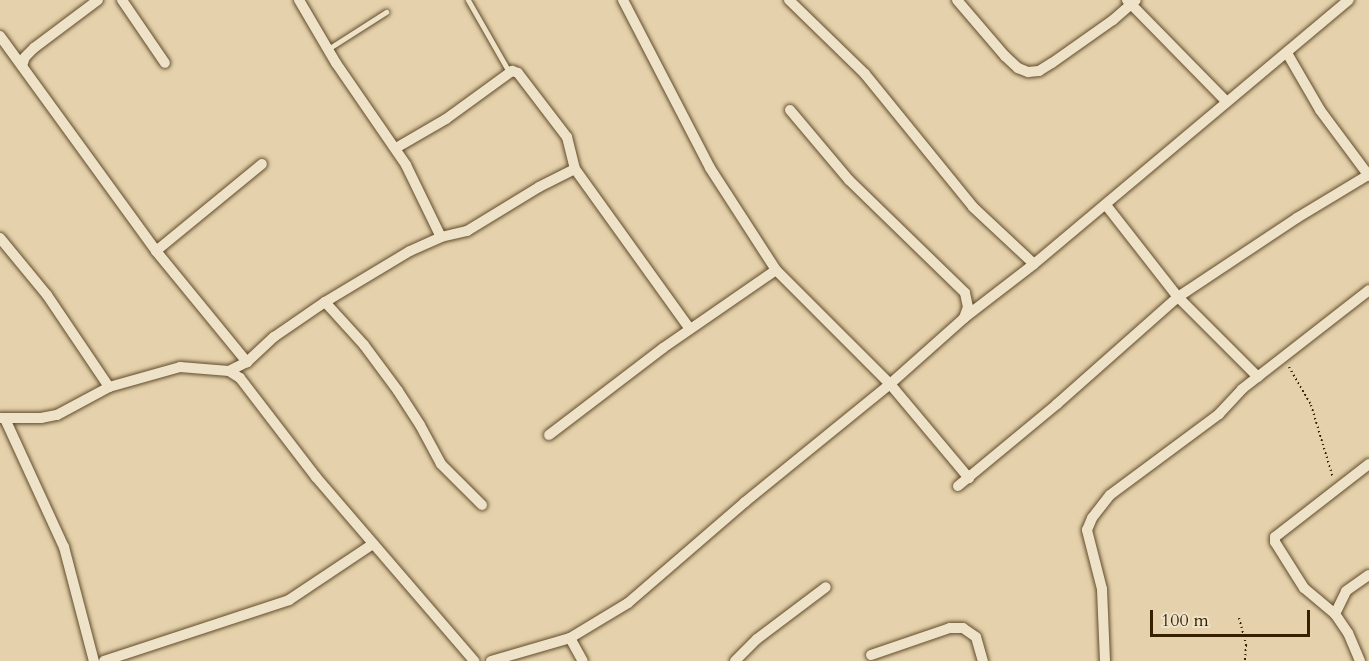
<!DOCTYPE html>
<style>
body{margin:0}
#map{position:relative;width:1369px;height:661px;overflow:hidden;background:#e5d2ac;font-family:Cardo,serif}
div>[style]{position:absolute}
.path>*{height:2px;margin-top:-1px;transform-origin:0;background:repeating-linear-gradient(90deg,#372000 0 1.5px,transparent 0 4.5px)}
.roads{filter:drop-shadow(0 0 2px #624c2b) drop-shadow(0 0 2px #624c2b)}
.lane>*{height:5px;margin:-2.5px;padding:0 2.5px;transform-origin:2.5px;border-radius:2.5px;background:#eee2c9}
.street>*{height:10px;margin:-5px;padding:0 5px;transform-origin:5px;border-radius:5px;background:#eee2c9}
span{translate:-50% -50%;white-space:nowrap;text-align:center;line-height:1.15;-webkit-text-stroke:4.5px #eee2c9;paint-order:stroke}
.scale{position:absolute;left:1150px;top:610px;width:160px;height:27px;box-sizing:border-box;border:3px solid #372000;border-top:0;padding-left:8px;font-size:18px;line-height:21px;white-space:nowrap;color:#372000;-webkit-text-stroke:4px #eee2c9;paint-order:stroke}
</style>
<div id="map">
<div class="path">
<div style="left:1289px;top:367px;width:44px;rotate:59.9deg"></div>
<div style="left:1311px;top:405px;width:76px;rotate:73.2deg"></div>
<div style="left:1239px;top:618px;width:28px;rotate:75deg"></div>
<div style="left:1246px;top:645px;width:16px;rotate:94deg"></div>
</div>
<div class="roads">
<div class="lane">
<div style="left:468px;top:0;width:83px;rotate:60.3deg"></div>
<div style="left:328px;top:49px;width:69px;rotate:-32.5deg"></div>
</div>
<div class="street">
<div style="left:122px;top:0;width:76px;rotate:55.7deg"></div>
<div style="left:299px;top:0;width:73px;rotate:59.6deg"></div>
<div style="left:336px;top:63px;width:124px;rotate:55.5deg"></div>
<div style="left:406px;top:165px;width:80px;rotate:64.1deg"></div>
<div style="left:623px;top:0;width:189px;rotate:62.6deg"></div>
<div style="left:710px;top:168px;width:121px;rotate:57.1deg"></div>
<div style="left:789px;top:0;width:106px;rotate:44.2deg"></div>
<div style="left:865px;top:74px;width:171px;rotate:50.9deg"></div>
<div style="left:973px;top:207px;width:83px;rotate:43.1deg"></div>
<div style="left:957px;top:0;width:74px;rotate:49.4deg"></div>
<div style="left:1005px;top:56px;width:18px;rotate:43deg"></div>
<div style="left:1018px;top:68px;width:11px;rotate:22deg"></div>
<div style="left:1028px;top:72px;width:11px;rotate:-5deg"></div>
<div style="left:1039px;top:71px;width:15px;rotate:-32deg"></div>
<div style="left:1052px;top:63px;width:75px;rotate:-35.2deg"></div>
<div style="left:1113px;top:20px;width:30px;rotate:-41deg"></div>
<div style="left:1127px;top:0;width:141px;rotate:45.6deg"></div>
<div style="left:0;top:36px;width:266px;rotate:54deg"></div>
<div style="left:156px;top:251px;width:144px;rotate:50.7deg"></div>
<div style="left:1287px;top:53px;width:66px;rotate:59.9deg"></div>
<div style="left:1320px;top:110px;width:82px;rotate:53.4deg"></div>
<div style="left:22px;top:66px;width:9px;rotate:-72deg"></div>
<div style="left:25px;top:57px;width:13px;rotate:-45deg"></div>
<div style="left:34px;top:48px;width:80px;rotate:-36.9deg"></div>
<div style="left:790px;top:110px;width:92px;rotate:49.9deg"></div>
<div style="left:849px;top:180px;width:162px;rotate:44.2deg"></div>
<div style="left:965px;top:293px;width:14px;rotate:78deg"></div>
<div style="left:968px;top:307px;width:12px;rotate:110deg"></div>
<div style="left:396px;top:148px;width:58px;rotate:-30.1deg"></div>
<div style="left:446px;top:119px;width:82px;rotate:-36deg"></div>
<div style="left:512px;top:71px;width:6px;rotate:18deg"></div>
<div style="left:518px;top:73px;width:81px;rotate:52.6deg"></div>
<div style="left:567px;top:137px;width:33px;rotate:76deg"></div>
<div style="left:1106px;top:205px;width:117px;rotate:52deg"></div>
<div style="left:1178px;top:297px;width:113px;rotate:45deg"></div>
<div style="left:0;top:238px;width:74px;rotate:50.5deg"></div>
<div style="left:47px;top:295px;width:111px;rotate:56deg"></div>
<div style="left:156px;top:251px;width:137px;rotate:-39.4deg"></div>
<div style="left:325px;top:302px;width:58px;rotate:47.8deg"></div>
<div style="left:364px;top:345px;width:57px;rotate:53.5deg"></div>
<div style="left:398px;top:391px;width:40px;rotate:57.1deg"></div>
<div style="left:420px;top:425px;width:44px;rotate:61.7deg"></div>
<div style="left:441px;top:464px;width:58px;rotate:45deg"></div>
<div style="left:229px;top:371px;width:20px;rotate:-27deg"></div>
<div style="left:247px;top:362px;width:37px;rotate:-43deg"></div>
<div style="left:274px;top:337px;width:62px;rotate:-34.5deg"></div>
<div style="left:325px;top:302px;width:99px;rotate:-31deg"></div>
<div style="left:410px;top:251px;width:34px;rotate:-24deg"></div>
<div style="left:441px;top:237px;width:27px;rotate:-13deg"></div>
<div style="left:467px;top:231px;width:84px;rotate:-31.4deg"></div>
<div style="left:539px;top:187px;width:40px;rotate:-26.6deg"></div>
<div style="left:575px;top:169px;width:197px;rotate:54.3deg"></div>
<div style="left:0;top:418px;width:41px"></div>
<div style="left:41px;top:418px;width:16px;rotate:-11deg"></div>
<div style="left:57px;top:415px;width:59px;rotate:-28.3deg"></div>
<div style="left:109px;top:387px;width:74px;rotate:-15.7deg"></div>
<div style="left:180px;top:367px;width:49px;rotate:4.7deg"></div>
<div style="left:229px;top:371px;width:13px;rotate:32deg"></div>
<div style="left:240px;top:378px;width:125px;rotate:52.5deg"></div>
<div style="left:316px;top:477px;width:243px;rotate:49.3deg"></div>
<div style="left:5px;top:419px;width:141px;rotate:65.3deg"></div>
<div style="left:64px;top:547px;width:118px;rotate:75.3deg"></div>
<div style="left:549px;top:435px;width:143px;rotate:-37.3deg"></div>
<div style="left:663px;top:348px;width:137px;rotate:-34.6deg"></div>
<div style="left:776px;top:270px;width:161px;rotate:45deg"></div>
<div style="left:890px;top:384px;width:123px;rotate:50deg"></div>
<div style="left:958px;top:486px;width:129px;rotate:-39.6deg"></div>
<div style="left:1057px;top:404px;width:162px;rotate:-41.5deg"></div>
<div style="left:1178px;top:297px;width:143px;rotate:-33.6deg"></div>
<div style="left:1297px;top:218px;width:83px;rotate:-31.2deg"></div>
<div style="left:1335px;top:614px;width:40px;rotate:-140deg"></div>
<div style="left:1304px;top:588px;width:54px;rotate:-122.2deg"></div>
<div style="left:1275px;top:542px;width:5px;rotate:-90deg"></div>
<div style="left:1275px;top:537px;width:119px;rotate:-37.8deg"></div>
<div style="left:570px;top:638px;width:26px;rotate:61deg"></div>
<div style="left:871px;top:655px;width:83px;rotate:-18.9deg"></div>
<div style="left:950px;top:628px;width:13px"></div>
<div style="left:963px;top:628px;width:16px;rotate:35deg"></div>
<div style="left:976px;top:637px;width:25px;rotate:74deg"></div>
<div style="left:104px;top:661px;width:195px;rotate:-18.2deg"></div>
<div style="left:289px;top:600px;width:101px;rotate:-33.7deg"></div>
<div style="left:491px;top:661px;width:82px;rotate:-16.2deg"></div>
<div style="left:570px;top:638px;width:68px;rotate:-31.1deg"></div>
<div style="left:628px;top:603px;width:155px;rotate:-40.8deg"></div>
<div style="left:745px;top:502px;width:187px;rotate:-39.1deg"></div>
<div style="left:890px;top:384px;width:99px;rotate:-41.7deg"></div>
<div style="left:964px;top:318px;width:88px;rotate:-37.6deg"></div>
<div style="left:1034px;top:264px;width:411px;rotate:-40deg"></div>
<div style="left:735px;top:661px;width:31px;rotate:-45deg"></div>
<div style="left:757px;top:639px;width:86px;rotate:-37deg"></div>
<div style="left:1105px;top:661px;width:72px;rotate:-92.4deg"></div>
<div style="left:1102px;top:589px;width:61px;rotate:-104.3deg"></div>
<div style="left:1087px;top:530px;width:13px;rotate:-67deg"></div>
<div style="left:1092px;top:518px;width:29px;rotate:-52deg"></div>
<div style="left:1110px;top:495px;width:136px;rotate:-36.6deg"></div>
<div style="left:1219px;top:414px;width:34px;rotate:-47deg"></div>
<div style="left:1242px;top:389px;width:161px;rotate:-37.9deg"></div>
<div style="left:1360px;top:661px;width:30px;rotate:-113deg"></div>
<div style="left:1348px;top:633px;width:23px;rotate:-124deg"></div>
<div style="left:1335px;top:614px;width:25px;rotate:-64deg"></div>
<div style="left:1346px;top:591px;width:28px;rotate:-35deg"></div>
</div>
</div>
<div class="scale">100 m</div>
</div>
